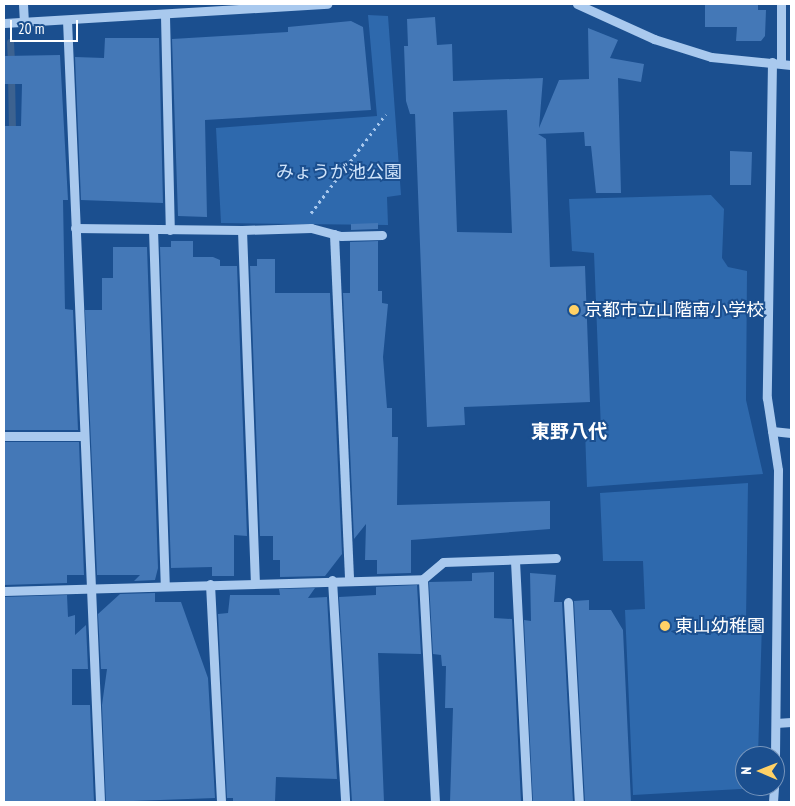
<!DOCTYPE html>
<meta charset="utf-8">
<style>
body{margin:0}
#map{position:relative;width:795px;height:806px;overflow:hidden;background:#1b4f8f;font-family:"PT Sans Narrow","Noto Sans JP",sans-serif}
div>[style]{position:absolute}
.green>*{inset:0;background:#2e69ad}
.stream>*{height:7px;margin:-3.5px;padding:0 3.5px;transform-origin:3.5px;border-radius:3.5px;background:#3c6290}
.building>*{inset:0;background:#4478b7}
.path>*{height:3px;margin-top:-1.5px;transform-origin:0;background:repeating-linear-gradient(90deg,#a9c9ee 0 2.5px,transparent 0 6.5px)}
.minor>*{height:9px;margin:-4.5px;padding:0 4.5px;transform-origin:4.5px;border-radius:4.5px;background:#a9c9ee}
.dots>*{width:14px;height:14px;translate:-50% -50%;box-sizing:border-box;border:2px solid #1b4f8f;border-radius:50%}
span{translate:-50% -50%;white-space:nowrap;text-align:center;line-height:1.15;-webkit-text-stroke:4px #1b4f8f;paint-order:stroke}
.park-label{font-size:18px;color:#cfe3fa}
.poi-label{font-size:18px;color:#fff}
.left{translate:0 -50%;text-align:left}
.neighbourhood-label{font-size:19px;color:#fff;font-weight:700}
.frame{position:absolute;inset:0;border:5px solid #fff;pointer-events:none}
.north{position:absolute;left:735px;top:746px;width:50px;height:50px;box-sizing:border-box;background:#1b4f8f;border:1px solid #7695bc;border-radius:50%;rotate:271deg;font-size:14px;font-weight:700;line-height:20px;text-align:center;color:#fff}
.north::after{content:'';display:block;margin:auto;width:18px;height:22px;background:#ffd166;clip-path:polygon(50% 0,100% 100%,50% 72%,0 100%)}
.scale{position:absolute;left:10px;top:20px;width:68px;height:22px;box-sizing:border-box;border:2px solid #fff;border-top:0;padding-left:6px;font-size:15px;line-height:18px;white-space:nowrap;color:#fff;-webkit-text-stroke:4px #1b4f8f;paint-order:stroke}
</style>
<div id="map">
<div class="green">
<div style="clip-path:polygon(368px 15px,388px 16px,401px 195px,387px 197px,388px 225px,221px 223px,216px 128px,377px 116px)"></div>
<div style="clip-path:polygon(711px 195px,724px 209px,722px 258px,728px 267px,747px 271px,746px 400px,763px 474px,587px 487px,585px 430px,601px 430px,594px 253px,572px 251px,569px 199px)"></div>
<div style="clip-path:polygon(748px 483px,746px 621px,762px 623px,758px 756px,745px 756px,745px 786px,758px 788px,633px 795px,625px 610px,645px 609px,643px 561px,603px 561px,600px 493px)"></div>
</div>
<div class="stream">
<div style="left:10px;top:42px;width:22px;rotate:87deg"></div>
<div style="left:11px;top:74px;width:60px;rotate:89deg"></div>
</div>
<div class="building">
<div style="clip-path:polygon(705px 4px,758px 4px,758px 10px,766px 10px,765px 36px,761px 41px,736px 41px,737px 27px,705px 27px)"></div>
<div style="clip-path:polygon(evenodd,435px 17px,437px 45px,452px 44px,453px 81px,543px 78px,539px 128px,559px 80px,589px 79px,588px 28px,618px 40px,610px 58px,644px 64px,641px 82px,618px 78px,621px 193px,596px 193px,591px 146px,585px 146px,584px 132px,538px 134px,546px 139px,550px 267px,585px 266px,590px 402px,464px 407px,465px 425px,427px 427px,415px 114px,410px 114px,406px 101px,404px 46px,408px 46px,407px 19px,435px 17px,507px 110px,512px 233px,457px 232px,453px 112px,507px 110px)"></div>
<div style="clip-path:polygon(351px 21px,363px 27px,371px 110px,205px 120px,207px 217px,178px 216px,172px 39px,288px 32px,288px 27px)"></div>
<div style="clip-path:polygon(105px 38px,159px 38px,163px 203px,81px 200px,75px 57px,104px 58px)"></div>
<div style="clip-path:polygon(60px 55px,68px 200px,63px 200px,65px 309px,73px 310px,78px 430px,4px 430px,4px 126px,21px 126px,22px 84px,4px 84px,4px 56px)"></div>
<div style="clip-path:polygon(730px 151px,752px 152px,751px 185px,730px 185px)"></div>
<div style="clip-path:polygon(378px 223px,378px 229px,351px 230px,351px 224px)"></div>
<div style="clip-path:polygon(171px 241px,193px 241px,193px 257px,213px 257px,220px 260px,220px 266px,237px 266px,247px 536px,234px 535px,234px 576px,212px 576px,212px 567px,171px 568px,160px 247px,171px 247px)"></div>
<div style="clip-path:polygon(378px 241px,378px 291px,382px 291px,382px 303px,388px 304px,383px 357px,387px 408px,392px 408px,392px 437px,398px 437px,397px 505px,550px 501px,550px 529px,411px 540px,411px 573px,377px 574px,377px 560px,365px 560px,366px 524px,354px 539px,343px 293px,350px 293px,350px 242px)"></div>
<div style="clip-path:polygon(113px 247px,147px 247px,158px 568px,155px 580px,134px 581px,140px 575px,97px 575px,85px 310px,102px 310px,102px 278px,113px 278px)"></div>
<div style="clip-path:polygon(257px 259px,275px 259px,275px 293px,330px 293px,342px 554px,325px 576px,280px 577px,280px 560px,273px 560px,273px 536px,260px 536px,250px 266px,257px 266px)"></div>
<div style="clip-path:polygon(4px 442px,79px 442px,84px 575px,67px 575px,67px 583px,4px 585px)"></div>
<div style="clip-path:polygon(494px 572px,494px 618px,512px 619px,521px 802px,450px 802px,453px 708px,445px 708px,446px 666px,442px 666px,441px 655px,433px 654px,429px 582px,472px 581px,472px 573px)"></div>
<div style="clip-path:polygon(530px 573px,556px 575px,554px 602px,562px 602px,573px 802px,533px 802px,524px 620px,531px 621px)"></div>
<div style="clip-path:polygon(417px 585px,421px 654px,378px 653px,384px 802px,352px 802px,339px 597px,376px 595px,376px 587px)"></div>
<div style="clip-path:polygon(315px 588px,308px 598px,327px 597px,337px 779px,276px 777px,275px 802px,233px 802px,233px 798px,227px 798px,218px 614px,228px 613px,230px 595px,280px 595px,279px 589px)"></div>
<div style="clip-path:polygon(155px 593px,155px 602px,181px 602px,208px 678px,215px 798px,106px 802px,102px 705px,107px 669px,101px 669px,98px 614px,120px 594px)"></div>
<div style="clip-path:polygon(67px 595px,68px 617px,75px 615px,75px 635px,86px 625px,88px 669px,72px 669px,72px 705px,90px 705px,94px 802px,4px 802px,4px 597px)"></div>
<div style="clip-path:polygon(589px 600px,589px 610px,611px 610px,623px 630px,631px 802px,585px 802px,574px 601px)"></div>
</div>
<div class="path">
<div style="left:311px;top:213px;width:124px;rotate:-52.9deg"></div>
</div>
<div class="minor">
<div style="left:23px;top:4px;width:17px;rotate:87deg"></div>
<div style="left:577px;top:4px;width:85px;rotate:24.4deg"></div>
<div style="left:654px;top:39px;width:60px;rotate:17.5deg"></div>
<div style="left:711px;top:57px;width:80px;rotate:5.7deg"></div>
<div style="left:781px;top:4px;width:59px;rotate:90deg"></div>
<div style="left:165px;top:16px;width:214px;rotate:88.7deg"></div>
<div style="left:67px;top:20px;width:783px;rotate:87.58deg"></div>
<div style="left:4px;top:23px;width:324px;rotate:-3.4deg"></div>
<div style="left:772px;top:62px;width:336px;rotate:90.9deg"></div>
<div style="left:767px;top:398px;width:73px;rotate:81.3deg"></div>
<div style="left:778px;top:470px;width:286px;rotate:90.6deg"></div>
<div style="left:75px;top:228px;width:167px;rotate:0.7deg"></div>
<div style="left:242px;top:230px;width:353px;rotate:87.9deg"></div>
<div style="left:153px;top:229px;width:357px;rotate:88.1deg"></div>
<div style="left:242px;top:230px;width:69px;rotate:-1.7deg"></div>
<div style="left:311px;top:228px;width:31px;rotate:15deg"></div>
<div style="left:341px;top:236px;width:41px;rotate:-1.4deg"></div>
<div style="left:334px;top:234px;width:345px;rotate:87.5deg"></div>
<div style="left:772px;top:431px;width:19px;rotate:6deg"></div>
<div style="left:4px;top:436px;width:79px"></div>
<div style="left:515px;top:561px;width:241px;rotate:87.1deg"></div>
<div style="left:332px;top:580px;width:222px;rotate:86.6deg"></div>
<div style="left:210px;top:584px;width:218px;rotate:87.1deg"></div>
<div style="left:4px;top:591px;width:419px;rotate:-1.6deg"></div>
<div style="left:568px;top:602px;width:200px;rotate:86.9deg"></div>
<div style="left:776px;top:723px;width:15px;rotate:-4deg"></div>
<div style="left:435px;top:802px;width:223px;rotate:-93.1deg"></div>
<div style="left:423px;top:579px;width:26px;rotate:-40deg"></div>
<div style="left:443px;top:562px;width:113px;rotate:-2deg"></div>
<div style="left:773px;top:802px;width:16px;rotate:-86deg"></div>
</div>
<div class="dots">
<div style="left:574px;top:310px;background:#ffd166"></div>
<div style="left:665px;top:626px;background:#ffd166"></div>
</div>
<div class="park-label">
<span style="left:339px;top:172px">みょうが池公園</span>
</div>
<div class="poi-label">
<span class="left" style="left:584px;top:310px">京都市立山階南小学校</span>
<span class="left" style="left:675px;top:626px">東山幼稚園</span>
</div>
<div class="neighbourhood-label">
<span style="left:569px;top:432px">東野八代</span>
</div>
<div class="frame"></div>
<div class="north">N</div>
<div class="scale">20 m</div>
</div>
